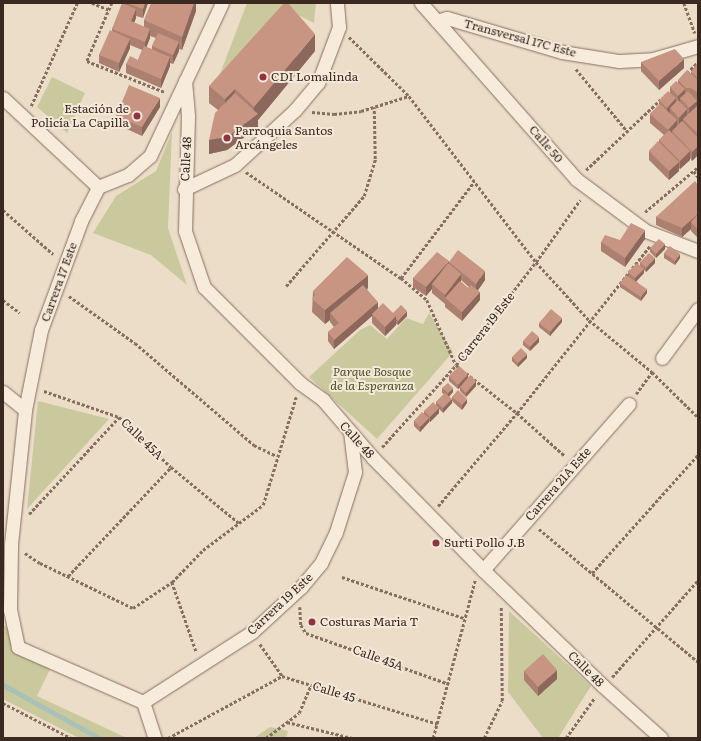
<!DOCTYPE html>
<meta charset="utf-8">
<style>
body{margin:0}
#map{position:relative;width:701px;height:741px;overflow:hidden;background:#ecddc9;font-family:Literata,serif}
div>[style]{position:absolute}
.green>*{inset:0;background:#cac99d}
.stream>*{height:5px;margin:-2.5px;padding:0 2.5px;transform-origin:2.5px;border-radius:2.5px;background:#a9c1b7}
.path>*{height:2.5px;margin-top:-1.25px;transform-origin:0;background:repeating-linear-gradient(90deg,#876f5f 0 3px,transparent 0 5px)}
.roads{filter:drop-shadow(0 0 1px #876f5f) drop-shadow(0 0 1px #876f5f)}
.minor>*{height:13px;margin:-6.5px;padding:0 6.5px;transform-origin:6.5px;border-radius:6.5px;background:#f7ebdc}
.wall>*{inset:0;background:#ab8070}
.shaded-wall>*{inset:0;background:#8b685b}
.building>*{inset:0;background:#c79582}
.dots>*{width:11px;height:11px;translate:-50% -50%;box-sizing:border-box;border:2px solid #f4e8d8;border-radius:50%}
span{translate:-50% -50%;white-space:nowrap;text-align:center;line-height:1.15;-webkit-text-stroke:4px #f4e8d8;paint-order:stroke}
.street-label{font-size:12px;color:#392921}
.poi-label{font-size:12px;color:#392921}
.left{translate:0 -50%;text-align:left}
.right{translate:-100% -50%;text-align:right}
.park-label{font-size:12px;color:#4f5429;font-style:italic}
.frame{position:absolute;inset:0;border:4px solid #392921;pointer-events:none}
</style>
<div id="map">
<div class="green">
<div style="clip-path:polygon(247px 3px,316px 3px,314px 23px,282px 7px,218px 79px)"></div>
<div style="clip-path:polygon(52px 77px,85px 93px,67px 133px,37px 107px)"></div>
<div style="clip-path:polygon(172px 132px,168px 228px,187px 285px,151px 255px,93px 233px,116px 196px,156px 171px)"></div>
<div style="clip-path:polygon(429px 313px,453px 352px,377px 439px,309px 377px,360px 330px,370px 325px,387px 339px,406px 318px,423px 324px)"></div>
<div style="clip-path:polygon(38px 401px,109px 419px,27px 509px)"></div>
<div style="clip-path:polygon(509px 611px,591px 686px,558px 738px,543px 738px,508px 692px)"></div>
<div style="clip-path:polygon(3px 624px,27px 648px,54px 661px,37px 696px,127px 738px,79px 738px,3px 699px)"></div>
<div style="clip-path:polygon(270px 727px,288px 731px,286px 738px,254px 738px)"></div>
</div>
<div class="stream">
<div style="left:3px;top:685px;width:110px;rotate:28.9deg"></div>
</div>
<div class="path">
<div style="left:92px;top:3px;width:18px;rotate:22deg"></div>
<div style="left:112px;top:3px;width:63px;rotate:113.3deg"></div>
<div style="left:87px;top:61px;width:84px;rotate:21.7deg"></div>
<div style="left:684px;top:3px;width:32px;rotate:70deg"></div>
<div style="left:349px;top:37px;width:84px;rotate:44.5deg"></div>
<div style="left:409px;top:96px;width:209px;rotate:52.6deg"></div>
<div style="left:536px;top:262px;width:79px;rotate:47.6deg"></div>
<div style="left:589px;top:320px;width:82px;rotate:39.5deg"></div>
<div style="left:652px;top:372px;width:64px;rotate:44.4deg"></div>
<div style="left:576px;top:69px;width:82px;rotate:50.5deg"></div>
<div style="left:687px;top:73px;width:16px;rotate:-45deg"></div>
<div style="left:31px;top:106px;width:113px;rotate:-65.9deg"></div>
<div style="left:312px;top:112px;width:22px;rotate:5deg"></div>
<div style="left:334px;top:114px;width:27px;rotate:-6deg"></div>
<div style="left:361px;top:111px;width:50px;rotate:-17.4deg"></div>
<div style="left:586px;top:170px;width:103px;rotate:-43.4deg"></div>
<div style="left:694px;top:171px;width:7px;rotate:56deg"></div>
<div style="left:246px;top:172px;width:188px;rotate:34.4deg"></div>
<div style="left:401px;top:278px;width:34px;rotate:40deg"></div>
<div style="left:427px;top:300px;width:71px;rotate:66deg"></div>
<div style="left:456px;top:365px;width:6px;rotate:39deg"></div>
<div style="left:3px;top:210px;width:67px;rotate:41.3deg"></div>
<div style="left:645px;top:212px;width:70px;rotate:-40.3deg"></div>
<div style="left:401px;top:278px;width:121px;rotate:-52.8deg"></div>
<div style="left:286px;top:286px;width:119px;rotate:-49.1deg"></div>
<div style="left:364px;top:196px;width:39px;rotate:-73deg"></div>
<div style="left:375px;top:159px;width:52px;rotate:-91.1deg"></div>
<div style="left:69px;top:296px;width:81px;rotate:35.5deg"></div>
<div style="left:135px;top:343px;width:157px;rotate:40.6deg"></div>
<div style="left:254px;top:445px;width:25px;rotate:26deg"></div>
<div style="left:3px;top:300px;width:21px;rotate:37deg"></div>
<div style="left:466px;top:373px;width:65px;rotate:38.1deg"></div>
<div style="left:517px;top:413px;width:64px;rotate:41.9deg"></div>
<div style="left:44px;top:391px;width:79px;rotate:19.1deg"></div>
<div style="left:119px;top:417px;width:72px;rotate:43.9deg"></div>
<div style="left:171px;top:467px;width:88px;rotate:39.5deg"></div>
<div style="left:636px;top:394px;width:27px;rotate:-54deg"></div>
<div style="left:382px;top:447px;width:110px;rotate:-47.9deg"></div>
<div style="left:456px;top:365px;width:130px;rotate:-52.2deg"></div>
<div style="left:536px;top:262px;width:76px;rotate:-54.6deg"></div>
<div style="left:438px;top:506px;width:122px;rotate:-49.7deg"></div>
<div style="left:517px;top:413px;width:213px;rotate:-51.5deg"></div>
<div style="left:29px;top:514px;width:132px;rotate:-47.1deg"></div>
<div style="left:539px;top:529px;width:207px;rotate:39.9deg"></div>
<div style="left:25px;top:553px;width:18px;rotate:34deg"></div>
<div style="left:40px;top:563px;width:103px;rotate:25.8deg"></div>
<div style="left:133px;top:608px;width:47px;rotate:-33.7deg"></div>
<div style="left:172px;top:582px;width:45px;rotate:-45.9deg"></div>
<div style="left:203px;top:550px;width:75px;rotate:-36.9deg"></div>
<div style="left:263px;top:505px;width:113px;rotate:-73deg"></div>
<div style="left:592px;top:573px;width:159px;rotate:-48.1deg"></div>
<div style="left:68px;top:576px;width:150px;rotate:-46.6deg"></div>
<div style="left:342px;top:577px;width:129px;rotate:18.6deg"></div>
<div style="left:172px;top:582px;width:73px;rotate:70.8deg"></div>
<div style="left:300px;top:607px;width:18px;rotate:87deg"></div>
<div style="left:301px;top:625px;width:9px;rotate:58deg"></div>
<div style="left:306px;top:633px;width:152px;rotate:19.6deg"></div>
<div style="left:260px;top:644px;width:39px;rotate:55deg"></div>
<div style="left:282px;top:676px;width:163px;rotate:17.1deg"></div>
<div style="left:612px;top:677px;width:130px;rotate:-48.4deg"></div>
<div style="left:3px;top:703px;width:76px;rotate:27.2deg"></div>
<div style="left:287px;top:722px;width:67px;rotate:13.8deg"></div>
<div style="left:168px;top:738px;width:130px;rotate:-28.5deg"></div>
<div style="left:266px;top:738px;width:41px;rotate:-37.1deg"></div>
<div style="left:299px;top:713px;width:30px;rotate:-67deg"></div>
<div style="left:433px;top:738px;width:163px;rotate:-75.1deg"></div>
<div style="left:484px;top:738px;width:41px;rotate:-64.1deg"></div>
<div style="left:502px;top:701px;width:94px;rotate:-90.6deg"></div>
<div style="left:566px;top:738px;width:50px;rotate:-54.7deg"></div>
</div>
<div class="roads">
<div class="minor">
<div style="left:421px;top:3px;width:235px;rotate:48.6deg"></div>
<div style="left:576px;top:179px;width:87px;rotate:36.6deg"></div>
<div style="left:646px;top:231px;width:56px;rotate:21deg"></div>
<div style="left:437px;top:21px;width:10px;rotate:-17deg"></div>
<div style="left:447px;top:18px;width:120px;rotate:16.5deg"></div>
<div style="left:562px;top:52px;width:58px;rotate:9deg"></div>
<div style="left:619px;top:61px;width:34px;rotate:-3deg"></div>
<div style="left:653px;top:59px;width:47px;rotate:-16.1deg"></div>
<div style="left:185px;top:81px;width:35px;rotate:85deg"></div>
<div style="left:188px;top:116px;width:115px;rotate:91.5deg"></div>
<div style="left:185px;top:231px;width:59px;rotate:71.3deg"></div>
<div style="left:204px;top:287px;width:136px;rotate:45deg"></div>
<div style="left:300px;top:383px;width:29px;rotate:36deg"></div>
<div style="left:323px;top:400px;width:77px;rotate:49.2deg"></div>
<div style="left:373px;top:458px;width:157px;rotate:45.5deg"></div>
<div style="left:483px;top:570px;width:167px;rotate:44deg"></div>
<div style="left:603px;top:686px;width:78px;rotate:41.9deg"></div>
<div style="left:3px;top:98px;width:130px;rotate:43.1deg"></div>
<div style="left:184px;top:189px;width:56px;rotate:-25.2deg"></div>
<div style="left:235px;top:165px;width:81px;rotate:-42.5deg"></div>
<div style="left:295px;top:110px;width:35px;rotate:-50deg"></div>
<div style="left:318px;top:83px;width:60px;rotate:-69.4deg"></div>
<div style="left:339px;top:27px;width:24px;rotate:-95deg"></div>
<div style="left:662px;top:358px;width:61px;rotate:-53.7deg"></div>
<div style="left:3px;top:392px;width:28px;rotate:39deg"></div>
<div style="left:483px;top:570px;width:221px;rotate:-48.7deg"></div>
<div style="left:143px;top:702px;width:137px;rotate:-156.3deg"></div>
<div style="left:18px;top:647px;width:38px;rotate:-102deg"></div>
<div style="left:10px;top:610px;width:66px;rotate:-89.1deg"></div>
<div style="left:11px;top:544px;width:135px;rotate:-84deg"></div>
<div style="left:25px;top:410px;width:82px;rotate:-78.7deg"></div>
<div style="left:41px;top:330px;width:116px;rotate:-69.8deg"></div>
<div style="left:81px;top:221px;width:38px;rotate:-63deg"></div>
<div style="left:98px;top:187px;width:32px;rotate:-22deg"></div>
<div style="left:128px;top:175px;width:29px;rotate:-41deg"></div>
<div style="left:150px;top:156px;width:169px;rotate:-64.8deg"></div>
<div style="left:143px;top:702px;width:130px;rotate:-32.7deg"></div>
<div style="left:252px;top:632px;width:67px;rotate:-42.6deg"></div>
<div style="left:301px;top:587px;width:31px;rotate:-50deg"></div>
<div style="left:321px;top:563px;width:34px;rotate:-64deg"></div>
<div style="left:336px;top:532px;width:63px;rotate:-72.4deg"></div>
<div style="left:355px;top:472px;width:38px;rotate:-97deg"></div>
<div style="left:143px;top:702px;width:38px;rotate:72deg"></div>
</div>
</div>
<div class="wall">
<div style="clip-path:polygon(evenodd,123px 3px,148px 3px,143px 18px,136px 16px,136px 18px,134px 23px,144px 27px,144px 20px,196px 3px,196px 11px,182px 50px,179px 49px,179px 51px,173px 64px,170px 63px,170px 66px,161px 88px,126px 73px,126px 64px,138px 60px,142px 50px,130px 45px,130px 48px,119px 72px,99px 63px,99px 55px,112px 31px,112px 29px,123px 3px,150px 36px,156px 38px,152px 46px,152px 49px,146px 47px,150px 38px,150px 36px)"></div>
<div style="clip-path:polygon(315px 51px,258px 120px,258px 127px,227px 150px,209px 154px,218px 110px,209px 103px,209px 86px)"></div>
<div style="clip-path:polygon(641px 62px,684px 68px,659px 90px,641px 71px)"></div>
<div style="clip-path:polygon(698px 62px,698px 155px,692px 161px,690px 158px,690px 160px,680px 169px,679px 168px,679px 171px,669px 180px,649px 160px,649px 151px,659px 142px,659px 140px,664px 135px,650px 123px,650px 114px,659px 105px,659px 100px,670px 93px,670px 87px,678px 83px,678px 80px,691px 74px,691px 72px)"></div>
<div style="clip-path:polygon(160px 107px,142px 136px,116px 124px,116px 116px)"></div>
<div style="clip-path:polygon(698px 185px,698px 238px,691px 231px,691px 229px,682px 237px,656px 225px,656px 217px)"></div>
<div style="clip-path:polygon(645px 239px,625px 267px,601px 251px,601px 242px,620px 240px)"></div>
<div style="clip-path:polygon(650px 248px,665px 249px,656px 258px,650px 252px)"></div>
<div style="clip-path:polygon(664px 253px,680px 258px,675px 265px,664px 258px)"></div>
<div style="clip-path:polygon(evenodd,449px 262px,485px 280px,478px 290px,480px 300px,462px 321px,445px 307px,445px 303px,445px 304px,432px 293px,432px 289px,426px 296px,413px 287px,413px 278px,449px 263px,449px 264px,449px 262px,461px 280px,469px 287px,468px 288px,461px 282px,461px 280px)"></div>
<div style="clip-path:polygon(640px 262px,655px 263px,646px 272px,644px 270px,644px 273px,636px 281px,647px 293px,641px 301px,620px 287px,620px 283px,628px 276px,628px 272px,640px 266px)"></div>
<div style="clip-path:polygon(368px 288px,367px 289px,378px 308px,393px 313px,407px 316px,398px 325px,396px 324px,396px 325px,385px 336px,372px 323px,372px 316px,334px 349px,328px 341px,328px 332px,334px 327px,330px 322px,330px 320px,325px 324px,312px 312px,313px 291px)"></div>
<div style="clip-path:polygon(562px 322px,550px 336px,539px 327px,539px 323px)"></div>
<div style="clip-path:polygon(523px 341px,539px 342px,530px 351px,523px 345px)"></div>
<div style="clip-path:polygon(512px 357px,527px 358px,518px 367px,512px 361px)"></div>
<div style="clip-path:polygon(449px 376px,468px 377px,476px 386px,466px 397px,460px 391px,460px 388px,458px 389px,449px 381px)"></div>
<div style="clip-path:polygon(442px 388px,453px 392px,449px 396px,452px 403px,443px 413px,439px 409px,439px 413px,430px 422px,429px 421px,429px 422px,420px 432px,414px 426px,414px 421px,424px 413px,424px 411px,436px 406px,436px 402px,444px 394px,442px 393px)"></div>
<div style="clip-path:polygon(452px 397px,467px 403px,462px 410px,452px 401px)"></div>
<div style="clip-path:polygon(524px 671px,557px 679px,538px 696px,524px 680px)"></div>
</div>
<div class="shaded-wall">
<div style="clip-path:polygon(145px 3px,148px 3px,143px 18px,143px 9px)"></div>
<div style="clip-path:polygon(194px 3px,196px 3px,196px 11px,182px 50px,182px 37px)"></div>
<div style="clip-path:polygon(136px 9px,136px 18px,131px 30px,131px 21px)"></div>
<div style="clip-path:polygon(150px 29px,150px 38px,145px 51px,145px 42px)"></div>
<div style="clip-path:polygon(315px 34px,315px 51px,258px 120px,258px 127px,227px 150px,209px 154px,209px 140px,254px 116px,254px 107px)"></div>
<div style="clip-path:polygon(130px 39px,130px 48px,119px 72px,119px 63px)"></div>
<div style="clip-path:polygon(179px 42px,179px 51px,173px 64px,173px 55px)"></div>
<div style="clip-path:polygon(170px 57px,170px 66px,161px 88px,161px 79px)"></div>
<div style="clip-path:polygon(684px 59px,684px 68px,659px 90px,659px 81px)"></div>
<div style="clip-path:polygon(235px 89px,235px 106px,225px 116px,225px 99px)"></div>
<div style="clip-path:polygon(685px 89px,685px 98px,680px 98px,680px 103px,678px 104px,678px 96px)"></div>
<div style="clip-path:polygon(160px 98px,160px 107px,142px 136px,142px 127px)"></div>
<div style="clip-path:polygon(676px 98px,676px 107px,670px 108px,670px 114px,667px 117px,667px 108px)"></div>
<div style="clip-path:polygon(697px 101px,697px 110px,689px 117px,689px 108px)"></div>
<div style="clip-path:polygon(687px 109px,687px 118px,683px 119px,683px 122px,679px 127px,679px 118px)"></div>
<div style="clip-path:polygon(677px 120px,677px 129px,672px 131px,672px 135px,668px 139px,668px 130px)"></div>
<div style="clip-path:polygon(698px 146px,698px 155px,692px 161px,692px 152px)"></div>
<div style="clip-path:polygon(690px 151px,690px 160px,680px 169px,680px 161px)"></div>
<div style="clip-path:polygon(679px 162px,679px 171px,669px 180px,669px 171px)"></div>
<div style="clip-path:polygon(698px 214px,698px 223px,691px 222px,691px 229px,682px 237px,682px 228px)"></div>
<div style="clip-path:polygon(645px 230px,645px 239px,625px 267px,625px 258px)"></div>
<div style="clip-path:polygon(665px 244px,665px 249px,656px 258px,656px 254px)"></div>
<div style="clip-path:polygon(680px 254px,680px 258px,675px 265px,675px 261px)"></div>
<div style="clip-path:polygon(655px 258px,655px 263px,646px 272px,646px 268px)"></div>
<div style="clip-path:polygon(449px 261px,449px 270px,432px 284px,432px 289px,426px 296px,426px 287px)"></div>
<div style="clip-path:polygon(644px 269px,644px 273px,635px 283px,635px 278px)"></div>
<div style="clip-path:polygon(485px 271px,485px 280px,476px 293px,476px 284px)"></div>
<div style="clip-path:polygon(461px 274px,461px 282px,445px 298px,445px 304px,445px 295px)"></div>
<div style="clip-path:polygon(368px 275px,368px 288px,333px 317px,330px 313px,330px 320px,325px 324px,325px 310px)"></div>
<div style="clip-path:polygon(647px 289px,647px 293px,641px 301px,641px 297px)"></div>
<div style="clip-path:polygon(480px 292px,480px 300px,462px 321px,462px 312px)"></div>
<div style="clip-path:polygon(378px 302px,378px 311px,372px 314px,372px 316px,334px 349px,334px 340px)"></div>
<div style="clip-path:polygon(407px 311px,407px 316px,398px 325px,398px 321px)"></div>
<div style="clip-path:polygon(396px 316px,396px 325px,385px 336px,385px 327px)"></div>
<div style="clip-path:polygon(562px 318px,562px 322px,550px 336px,550px 332px)"></div>
<div style="clip-path:polygon(539px 337px,539px 342px,530px 351px,530px 347px)"></div>
<div style="clip-path:polygon(527px 354px,527px 358px,518px 367px,518px 363px)"></div>
<div style="clip-path:polygon(468px 374px,468px 379px,458px 389px,458px 385px)"></div>
<div style="clip-path:polygon(476px 381px,476px 386px,466px 397px,466px 393px)"></div>
<div style="clip-path:polygon(453px 388px,453px 392px,448px 398px,448px 393px)"></div>
<div style="clip-path:polygon(452px 399px,452px 403px,443px 413px,443px 408px)"></div>
<div style="clip-path:polygon(467px 399px,467px 403px,462px 410px,462px 405px)"></div>
<div style="clip-path:polygon(439px 408px,439px 413px,430px 422px,430px 417px)"></div>
<div style="clip-path:polygon(429px 418px,429px 422px,420px 432px,420px 427px)"></div>
<div style="clip-path:polygon(557px 670px,557px 679px,538px 696px,538px 687px)"></div>
</div>
<div class="building">
<div style="clip-path:polygon(122px 3px,136px 9px,131px 21px,150px 29px,145px 42px,112px 29px)"></div>
<div style="clip-path:polygon(126px 3px,145px 3px,143px 9px)"></div>
<div style="clip-path:polygon(151px 3px,194px 3px,182px 37px,144px 20px)"></div>
<div style="clip-path:polygon(284px 3px,288px 3px,315px 34px,254px 107px,235px 89px,225px 99px,209px 86px)"></div>
<div style="clip-path:polygon(110px 30px,130px 39px,119px 63px,99px 55px)"></div>
<div style="clip-path:polygon(158px 33px,179px 42px,173px 55px,152px 46px)"></div>
<div style="clip-path:polygon(144px 46px,170px 57px,161px 79px,126px 64px,130px 56px,138px 60px)"></div>
<div style="clip-path:polygon(675px 49px,684px 59px,659px 81px,641px 62px)"></div>
<div style="clip-path:polygon(698px 62px,698px 78px,691px 72px)"></div>
<div style="clip-path:polygon(687px 70px,698px 80px,698px 93px,691px 88px,686px 88px,678px 80px)"></div>
<div style="clip-path:polygon(676px 81px,685px 89px,678px 96px,670px 87px)"></div>
<div style="clip-path:polygon(129px 85px,160px 98px,142px 127px,116px 116px)"></div>
<div style="clip-path:polygon(668px 91px,676px 98px,667px 108px,659px 100px)"></div>
<div style="clip-path:polygon(688px 91px,697px 101px,689px 108px,680px 98px)"></div>
<div style="clip-path:polygon(235px 93px,258px 114px,227px 137px,209px 140px,215px 113px)"></div>
<div style="clip-path:polygon(678px 100px,687px 109px,679px 118px,670px 108px)"></div>
<div style="clip-path:polygon(660px 104px,677px 120px,668px 130px,650px 114px)"></div>
<div style="clip-path:polygon(698px 105px,698px 134px,683px 119px)"></div>
<div style="clip-path:polygon(682px 121px,698px 138px,698px 146px,692px 152px,672px 131px)"></div>
<div style="clip-path:polygon(669px 130px,690px 151px,680px 161px,659px 140px)"></div>
<div style="clip-path:polygon(658px 141px,679px 162px,669px 171px,649px 151px)"></div>
<div style="clip-path:polygon(695px 181px,698px 185px,698px 201px,697px 202px,698px 202px,698px 214px,682px 228px,656px 217px)"></div>
<div style="clip-path:polygon(698px 214px,698px 230px,691px 222px)"></div>
<div style="clip-path:polygon(631px 223px,645px 230px,625px 258px,601px 242px,605px 235px,620px 240px)"></div>
<div style="clip-path:polygon(659px 239px,665px 244px,656px 254px,650px 248px)"></div>
<div style="clip-path:polygon(670px 246px,680px 254px,675px 261px,664px 253px)"></div>
<div style="clip-path:polygon(458px 250px,485px 271px,476px 284px,449px 262px)"></div>
<div style="clip-path:polygon(437px 252px,449px 261px,426px 287px,413px 278px)"></div>
<div style="clip-path:polygon(649px 253px,655px 258px,646px 268px,640px 262px)"></div>
<div style="clip-path:polygon(347px 257px,368px 275px,325px 310px,312px 299px,315px 295px,313px 291px)"></div>
<div style="clip-path:polygon(448px 263px,461px 274px,445px 295px,432px 284px)"></div>
<div style="clip-path:polygon(637px 263px,644px 269px,635px 278px,628px 272px)"></div>
<div style="clip-path:polygon(626px 275px,647px 289px,641px 297px,620px 283px)"></div>
<div style="clip-path:polygon(460px 281px,468px 288px,471px 285px,480px 292px,462px 312px,445px 298px)"></div>
<div style="clip-path:polygon(363px 285px,378px 302px,334px 340px,328px 332px,339px 323px,330px 313px)"></div>
<div style="clip-path:polygon(383px 303px,396px 316px,385px 327px,372px 314px)"></div>
<div style="clip-path:polygon(401px 305px,407px 311px,398px 321px,396px 319px,396px 316px,393px 313px)"></div>
<div style="clip-path:polygon(551px 309px,562px 318px,550px 332px,539px 323px)"></div>
<div style="clip-path:polygon(532px 331px,539px 337px,530px 347px,523px 341px)"></div>
<div style="clip-path:polygon(521px 348px,527px 354px,518px 363px,512px 357px)"></div>
<div style="clip-path:polygon(459px 366px,468px 374px,458px 385px,449px 376px)"></div>
<div style="clip-path:polygon(470px 375px,476px 381px,466px 393px,460px 387px)"></div>
<div style="clip-path:polygon(448px 383px,453px 388px,448px 393px,442px 388px)"></div>
<div style="clip-path:polygon(458px 390px,467px 399px,462px 405px,452px 397px)"></div>
<div style="clip-path:polygon(445px 393px,452px 399px,443px 408px,436px 402px)"></div>
<div style="clip-path:polygon(433px 402px,439px 408px,430px 417px,424px 411px)"></div>
<div style="clip-path:polygon(422px 412px,429px 418px,420px 427px,414px 421px)"></div>
<div style="clip-path:polygon(543px 654px,557px 670px,538px 687px,524px 671px)"></div>
</div>
<div class="dots">
<div style="left:263px;top:77px;background:#923340"></div>
<div style="left:137px;top:116px;background:#923340"></div>
<div style="left:227px;top:138px;background:#923340"></div>
<div style="left:436px;top:543px;background:#923340"></div>
<div style="left:312px;top:622px;background:#923340"></div>
</div>
<div class="street-label">
<span style="left:520px;top:38px;rotate:15deg">Transversal 17C Este</span>
<span style="left:546px;top:144px;rotate:49deg">Calle 50</span>
<span style="left:186px;top:159px;rotate:-87deg">Calle 48</span>
<span style="left:59px;top:282px;rotate:-70deg">Carrera 17 Este</span>
<span style="left:486px;top:327px;rotate:-52deg">Carrera 19 Este</span>
<span style="left:142px;top:439px;rotate:44deg">Calle 45A</span>
<span style="left:357px;top:440px;rotate:48deg">Calle 48</span>
<span style="left:558px;top:484px;rotate:-49deg">Carrera 21A Este</span>
<span style="left:280px;top:604px;rotate:-43deg">Carrera 19 Este</span>
<span style="left:378px;top:658px;rotate:20deg">Calle 45A</span>
<span style="left:586px;top:669px;rotate:45deg">Calle 48</span>
<span style="left:334px;top:692px;rotate:17deg">Calle 45</span>
</div>
<div class="poi-label">
<span class="left" style="left:271px;top:77px">CDI Lomalinda</span>
<span class="right" style="left:129px;top:116px">Estación de<br>Policía La Capilla</span>
<span class="left" style="left:235px;top:138px">Parroquia Santos<br>Arcángeles</span>
<span class="left" style="left:444px;top:543px">Surti Pollo J.B</span>
<span class="left" style="left:320px;top:622px">Costuras Maria T</span>
</div>
<div class="park-label">
<span style="left:372px;top:379px">Parque Bosque<br>de la Esperanza</span>
</div>
<div class="frame"></div>
</div>
